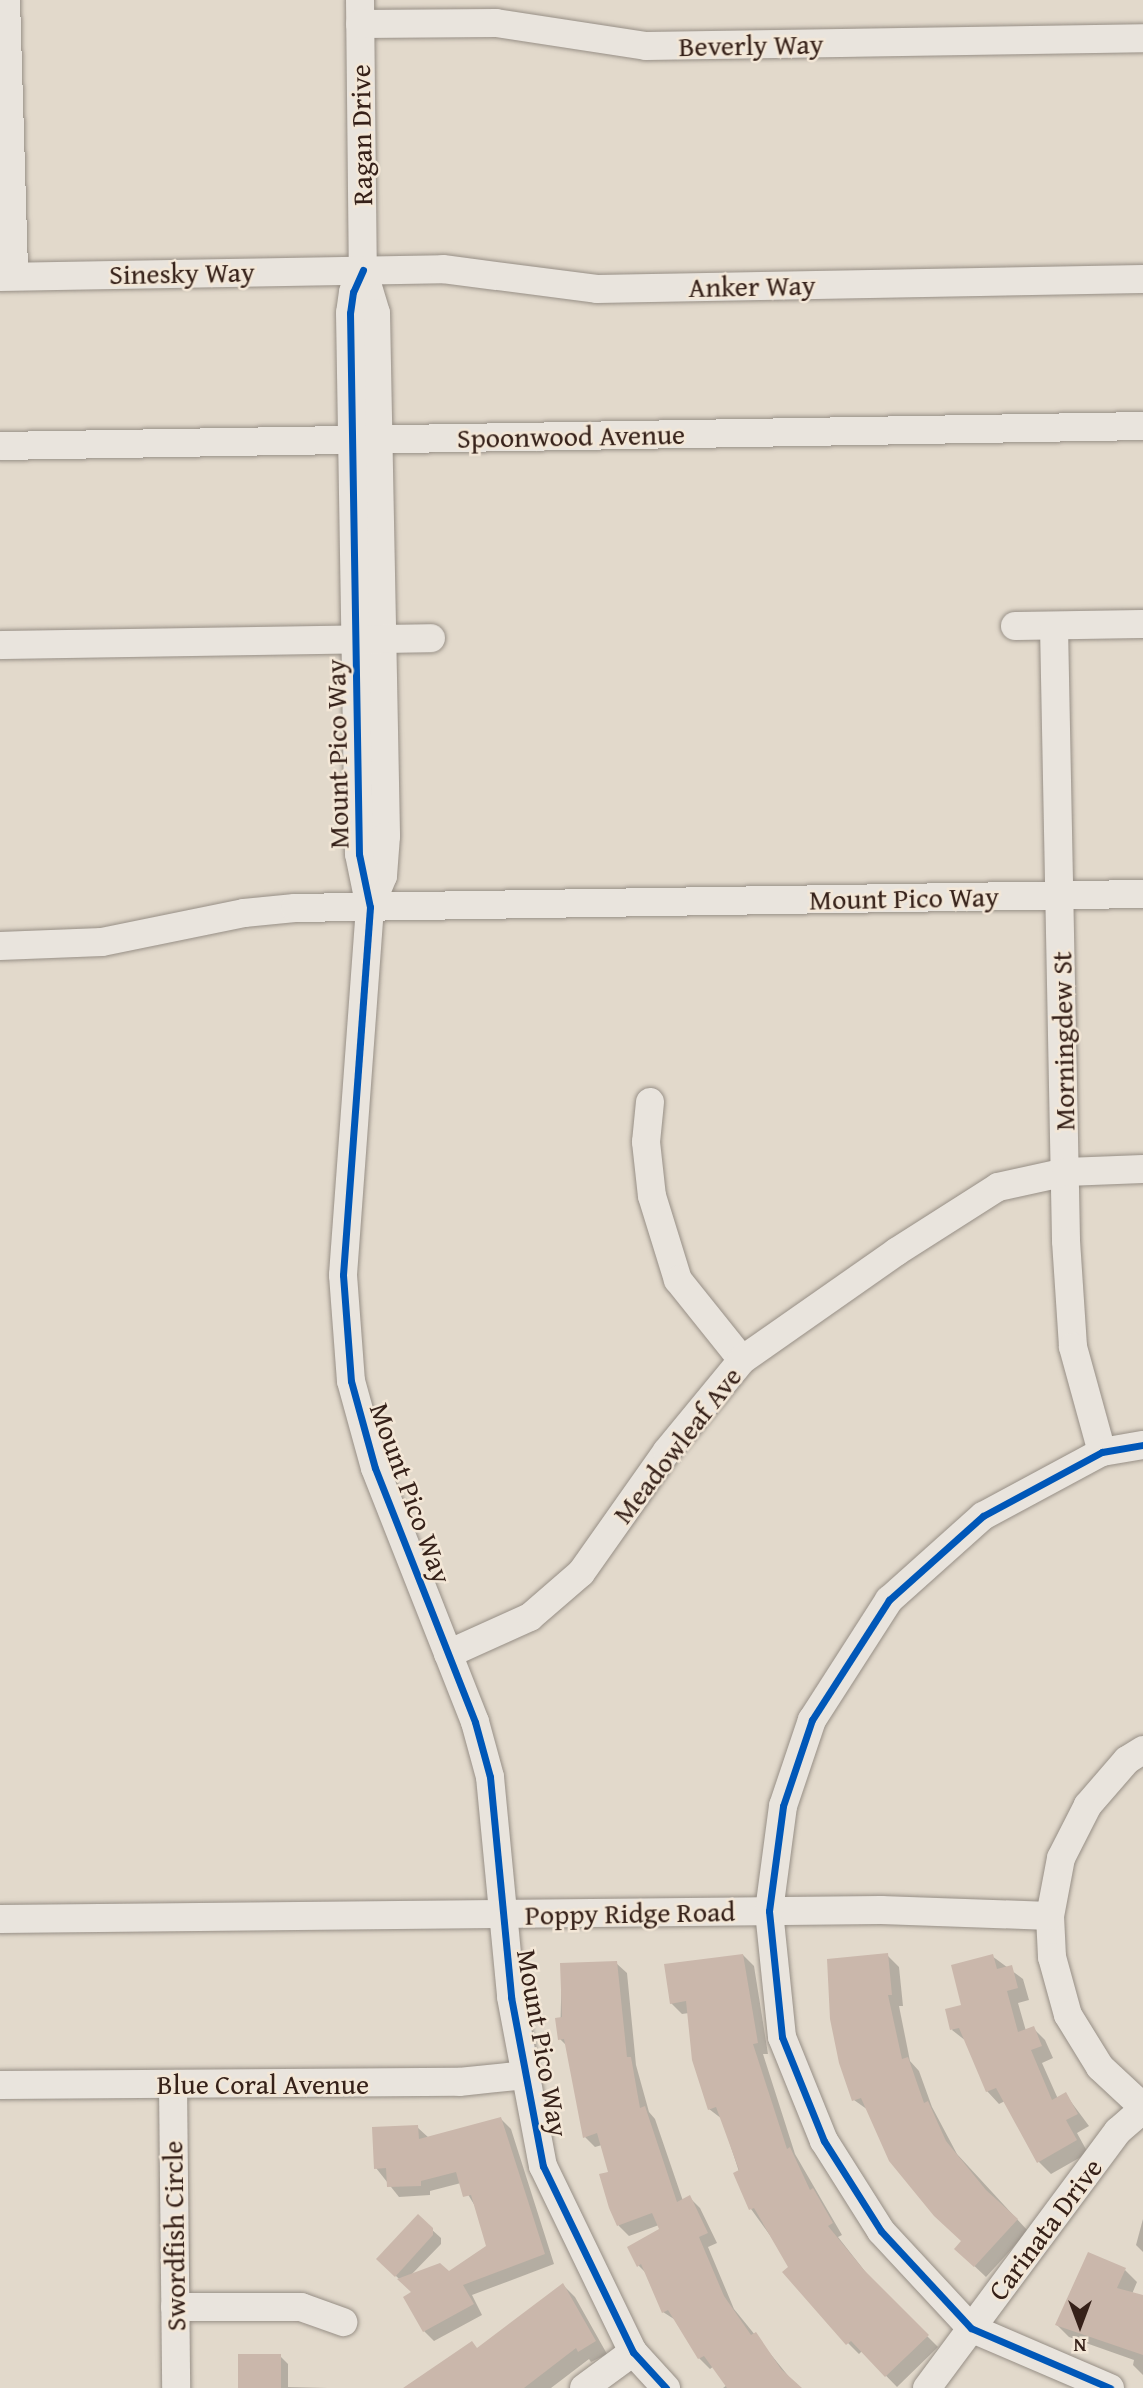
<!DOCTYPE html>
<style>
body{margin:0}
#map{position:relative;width:1143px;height:2388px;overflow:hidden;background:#e2d9cb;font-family:"Gentium Book Plus",serif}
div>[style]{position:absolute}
.shadow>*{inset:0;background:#0003}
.building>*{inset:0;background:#cab7ab}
.roads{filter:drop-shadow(0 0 2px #978f86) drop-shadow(0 0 2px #978f86)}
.street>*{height:28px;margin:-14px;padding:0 14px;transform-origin:14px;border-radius:14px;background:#e9e4dd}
.cycleway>*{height:7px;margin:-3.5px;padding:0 3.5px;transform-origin:3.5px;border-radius:3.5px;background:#0057b8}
span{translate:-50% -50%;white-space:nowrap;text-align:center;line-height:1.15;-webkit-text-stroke:5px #f3e7d7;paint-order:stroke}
.street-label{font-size:28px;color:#362119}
.north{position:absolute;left:1045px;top:2290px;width:70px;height:70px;-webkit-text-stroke:5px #f3e7d7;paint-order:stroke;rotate:180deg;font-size:19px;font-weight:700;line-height:28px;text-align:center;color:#362119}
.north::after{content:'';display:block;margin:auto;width:24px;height:32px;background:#362119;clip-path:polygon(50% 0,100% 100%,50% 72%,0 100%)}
</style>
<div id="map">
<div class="shadow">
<div style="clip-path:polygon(743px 1955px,754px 1966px,768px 2054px,763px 2054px,795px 2154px,842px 2235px,838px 2237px,875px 2284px,938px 2347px,897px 2387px,862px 2351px,859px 2354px,848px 2343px,751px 2209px,722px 2119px,709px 2109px,689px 2013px,682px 2014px,671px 2003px)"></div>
<div style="clip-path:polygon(887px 1955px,899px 1967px,903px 2006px,899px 2006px,910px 2061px,919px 2071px,932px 2107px,957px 2154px,1028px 2231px,986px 2277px,968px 2260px,963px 2242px,868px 2110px,854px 2100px)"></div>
<div style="clip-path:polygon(992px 1956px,1023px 1979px,1029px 2000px,1018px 2003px,1026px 2031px,1033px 2028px,1045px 2040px,1053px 2058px,1042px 2063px,1058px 2099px,1066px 2095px,1089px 2126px,1077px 2133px,1088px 2153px,1051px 2174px,1039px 2162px,1005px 2101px,999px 2104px,987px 2091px,966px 2041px,952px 2030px)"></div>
<div style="clip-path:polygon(616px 1963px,627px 1973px,636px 2065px,649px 2112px,655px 2119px,683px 2201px,690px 2198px,700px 2208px,717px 2243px,708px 2247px,734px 2309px,798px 2388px,723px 2388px,727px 2385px,714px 2366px,710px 2369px,699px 2358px,677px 2321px,663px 2312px,648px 2275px,638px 2265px,661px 2230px,659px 2225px,629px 2236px,619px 2226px,602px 2176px,611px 2173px,602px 2145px,595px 2147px,585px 2137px,567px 2046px,560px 2039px,562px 1965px)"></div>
<div style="clip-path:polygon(501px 2119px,511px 2129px,554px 2264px,472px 2295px,482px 2315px,434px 2341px,424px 2331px,414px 2293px,378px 2259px,418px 2217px,441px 2238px,441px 2244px,411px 2275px,449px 2273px,488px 2247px,475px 2206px,461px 2183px,430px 2191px,430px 2195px,399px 2197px,376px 2168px,417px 2127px,429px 2138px)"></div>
<div style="clip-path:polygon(1143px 2219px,1143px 2252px,1136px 2245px)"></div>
<div style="clip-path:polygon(1125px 2270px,1137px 2282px,1132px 2294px,1143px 2296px,1143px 2375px,1133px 2365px,1134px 2360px,1069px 2337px,1057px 2325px)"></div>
<div style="clip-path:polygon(563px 2285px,575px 2297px,607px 2354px,591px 2362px,589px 2359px,551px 2388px,415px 2388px,478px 2350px)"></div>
<div style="clip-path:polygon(280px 2356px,288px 2364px,288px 2387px,328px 2388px,240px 2388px)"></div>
</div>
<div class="building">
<div style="clip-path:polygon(888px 1953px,892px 1995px,888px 1995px,902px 2059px,908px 2057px,924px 2103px,928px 2101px,946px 2141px,986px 2190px,1018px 2219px,974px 2267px,954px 2249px,961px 2241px,934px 2216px,889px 2161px,861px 2098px,852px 2101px,839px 2063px,830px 2019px,827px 1959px)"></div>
<div style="clip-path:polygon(743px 1954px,758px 2043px,753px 2044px,787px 2149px,790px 2147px,810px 2190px,813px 2188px,833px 2223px,828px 2226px,864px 2270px,929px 2335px,885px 2377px,851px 2341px,846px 2345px,782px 2272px,788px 2267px,754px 2208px,749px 2210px,733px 2173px,739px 2170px,716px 2107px,708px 2110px,692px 2060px,686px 2001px,670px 2004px,664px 1964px)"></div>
<div style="clip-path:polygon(993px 1954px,997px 1969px,1012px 1965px,1018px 1988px,1007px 1991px,1018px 2032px,1034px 2026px,1042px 2046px,1031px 2050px,1052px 2100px,1066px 2092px,1078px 2114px,1066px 2120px,1077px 2140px,1037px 2163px,996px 2088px,986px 2092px,959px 2028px,950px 2030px,945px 2009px,961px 2005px,951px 1965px)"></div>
<div style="clip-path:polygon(617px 1961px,627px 2057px,631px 2057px,640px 2108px,645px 2106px,677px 2202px,690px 2195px,708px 2233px,699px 2237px,724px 2296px,751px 2335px,756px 2332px,781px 2369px,802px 2388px,727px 2388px,704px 2356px,698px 2359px,668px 2310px,662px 2313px,641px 2264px,637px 2267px,627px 2247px,659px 2229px,652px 2213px,617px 2226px,609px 2208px,599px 2174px,608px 2172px,597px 2133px,583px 2138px,564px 2039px,558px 2040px,555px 2018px,562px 2017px,560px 1963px)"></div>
<div style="clip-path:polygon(501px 2117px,545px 2254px,463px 2285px,474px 2304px,423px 2332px,403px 2297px,411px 2292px,397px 2279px,440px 2263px,449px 2271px,486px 2246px,471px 2195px,463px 2197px,456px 2172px,421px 2181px,421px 2186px,387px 2187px,386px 2168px,374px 2169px,372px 2127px,418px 2125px,419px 2139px)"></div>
<div style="clip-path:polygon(418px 2214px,433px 2228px,433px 2235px,395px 2277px,376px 2259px)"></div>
<div style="clip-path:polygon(1088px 2252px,1126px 2268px,1117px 2288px,1143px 2295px,1143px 2355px,1055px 2325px)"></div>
<div style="clip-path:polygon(563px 2283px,596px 2341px,578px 2352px,576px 2348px,524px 2388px,403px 2388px,472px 2341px,477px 2348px)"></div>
<div style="clip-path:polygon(238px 2354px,281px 2354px,281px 2388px,238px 2388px)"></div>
</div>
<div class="roads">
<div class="street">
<div style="left:6px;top:0;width:276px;rotate:88.3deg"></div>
<div style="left:360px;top:0;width:270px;rotate:89.4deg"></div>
<div style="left:363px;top:270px;width:45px;rotate:73.2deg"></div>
<div style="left:376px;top:313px;width:523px;rotate:88.9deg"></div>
<div style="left:386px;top:836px;width:40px;rotate:94.3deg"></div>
<div style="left:383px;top:876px;width:34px;rotate:113deg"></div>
<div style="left:360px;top:24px;width:136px;rotate:-0.4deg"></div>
<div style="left:496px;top:23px;width:152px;rotate:8.7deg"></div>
<div style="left:646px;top:46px;width:497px;rotate:-0.9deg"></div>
<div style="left:363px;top:270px;width:24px;rotate:114deg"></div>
<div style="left:353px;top:292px;width:21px;rotate:98deg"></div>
<div style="left:350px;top:313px;width:541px;rotate:89.05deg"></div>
<div style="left:359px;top:854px;width:54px;rotate:78.3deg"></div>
<div style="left:370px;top:907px;width:369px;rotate:94.2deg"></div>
<div style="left:343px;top:1275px;width:106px;rotate:85.7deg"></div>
<div style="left:351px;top:1381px;width:90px;rotate:74.6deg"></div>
<div style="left:375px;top:1468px;width:273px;rotate:68.5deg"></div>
<div style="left:475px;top:1722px;width:57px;rotate:74.7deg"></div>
<div style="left:490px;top:1777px;width:221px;rotate:84.5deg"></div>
<div style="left:511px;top:1997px;width:172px;rotate:79.3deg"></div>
<div style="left:543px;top:2166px;width:207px;rotate:64.2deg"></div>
<div style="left:633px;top:2352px;width:49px;rotate:47.5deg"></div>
<div style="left:0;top:277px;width:443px;rotate:-1deg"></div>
<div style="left:443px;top:269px;width:155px;rotate:7.4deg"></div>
<div style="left:597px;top:289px;width:546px;rotate:-1.05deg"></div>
<div style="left:0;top:446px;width:1143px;rotate:-1deg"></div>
<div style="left:1015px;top:626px;width:128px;rotate:-0.9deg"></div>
<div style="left:1054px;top:626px;width:615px;rotate:88.88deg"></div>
<div style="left:1066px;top:1241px;width:106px;rotate:86.2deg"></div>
<div style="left:1073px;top:1347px;width:109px;rotate:74.6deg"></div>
<div style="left:0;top:645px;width:431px;rotate:-0.9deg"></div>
<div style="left:0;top:946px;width:102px;rotate:-2.2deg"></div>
<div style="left:102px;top:942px;width:145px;rotate:-11.5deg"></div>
<div style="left:244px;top:913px;width:51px;rotate:-5.6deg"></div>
<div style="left:295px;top:908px;width:848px;rotate:-0.95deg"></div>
<div style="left:650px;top:1102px;width:40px;rotate:95.7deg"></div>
<div style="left:646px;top:1142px;width:54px;rotate:83.7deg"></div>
<div style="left:652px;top:1196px;width:88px;rotate:72.8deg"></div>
<div style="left:678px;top:1280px;width:102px;rotate:51.3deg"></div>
<div style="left:448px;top:1654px;width:90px;rotate:-24.3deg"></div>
<div style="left:530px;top:1617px;width:67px;rotate:-40.8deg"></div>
<div style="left:581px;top:1573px;width:149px;rotate:-54.8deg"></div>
<div style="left:667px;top:1451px;width:118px;rotate:-50.5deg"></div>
<div style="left:742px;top:1360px;width:188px;rotate:-35deg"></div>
<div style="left:896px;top:1252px;width:121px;rotate:-32.5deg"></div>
<div style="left:998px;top:1187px;width:70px;rotate:-12.4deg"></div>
<div style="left:1066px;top:1172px;width:77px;rotate:-2.2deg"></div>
<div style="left:1143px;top:1750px;width:19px;rotate:148deg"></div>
<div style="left:1127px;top:1760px;width:60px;rotate:130.9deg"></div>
<div style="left:1088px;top:1805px;width:59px;rotate:117deg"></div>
<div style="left:1061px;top:1858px;width:59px;rotate:100.7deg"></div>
<div style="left:1050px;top:1916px;width:41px;rotate:87.2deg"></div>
<div style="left:1052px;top:1957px;width:60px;rotate:74.6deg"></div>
<div style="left:1068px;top:2015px;width:61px;rotate:58.4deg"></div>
<div style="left:1100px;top:2067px;width:59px;rotate:42.9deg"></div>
<div style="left:0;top:1919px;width:881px;rotate:-0.59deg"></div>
<div style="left:881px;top:1910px;width:169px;rotate:2deg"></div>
<div style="left:173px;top:2084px;width:304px;rotate:89.4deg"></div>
<div style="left:0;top:2085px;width:459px;rotate:-0.4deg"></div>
<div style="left:459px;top:2082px;width:67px;rotate:-6deg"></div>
<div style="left:175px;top:2307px;width:126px"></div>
<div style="left:301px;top:2307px;width:45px;rotate:19.7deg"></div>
<div style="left:584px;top:2388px;width:61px;rotate:-36.3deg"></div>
<div style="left:927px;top:2388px;width:320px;rotate:-53.4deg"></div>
<div style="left:1118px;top:2131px;width:33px;rotate:-41deg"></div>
<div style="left:1110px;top:2388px;width:151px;rotate:-156.7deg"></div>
<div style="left:971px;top:2328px;width:132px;rotate:-132.9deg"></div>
<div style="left:881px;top:2231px;width:107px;rotate:-122.3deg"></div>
<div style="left:824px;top:2141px;width:112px;rotate:-112deg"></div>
<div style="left:782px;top:2037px;width:127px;rotate:-95.9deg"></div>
<div style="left:769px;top:1911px;width:106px;rotate:-82.4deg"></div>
<div style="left:783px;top:1806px;width:91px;rotate:-71.4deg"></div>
<div style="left:812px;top:1720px;width:143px;rotate:-57.3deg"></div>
<div style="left:889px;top:1600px;width:126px;rotate:-41.8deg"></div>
<div style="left:983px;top:1516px;width:135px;rotate:-28.3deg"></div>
<div style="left:1102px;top:1452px;width:42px;rotate:-9.7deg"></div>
</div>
</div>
<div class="cycleway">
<div style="left:363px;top:270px;width:24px;rotate:114deg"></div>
<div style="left:353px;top:292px;width:21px;rotate:98deg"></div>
<div style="left:350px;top:313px;width:541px;rotate:89.05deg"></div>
<div style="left:359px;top:854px;width:54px;rotate:78.3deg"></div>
<div style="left:370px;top:907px;width:369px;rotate:94.2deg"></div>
<div style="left:343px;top:1275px;width:106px;rotate:85.7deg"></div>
<div style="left:351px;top:1381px;width:90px;rotate:74.6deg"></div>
<div style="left:375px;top:1468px;width:273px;rotate:68.5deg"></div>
<div style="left:475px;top:1722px;width:57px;rotate:74.7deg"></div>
<div style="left:490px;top:1777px;width:221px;rotate:84.5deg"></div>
<div style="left:511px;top:1997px;width:172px;rotate:79.3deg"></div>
<div style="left:543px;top:2166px;width:207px;rotate:64.2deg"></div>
<div style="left:633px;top:2352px;width:49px;rotate:47.5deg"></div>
<div style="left:1110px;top:2388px;width:151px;rotate:-156.7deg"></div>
<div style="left:971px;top:2328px;width:132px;rotate:-132.9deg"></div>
<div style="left:881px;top:2231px;width:107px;rotate:-122.3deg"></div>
<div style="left:824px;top:2141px;width:112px;rotate:-112deg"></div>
<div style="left:782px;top:2037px;width:127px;rotate:-95.9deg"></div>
<div style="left:769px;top:1911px;width:106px;rotate:-82.4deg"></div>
<div style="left:783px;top:1806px;width:91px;rotate:-71.4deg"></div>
<div style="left:812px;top:1720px;width:143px;rotate:-57.3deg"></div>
<div style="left:889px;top:1600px;width:126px;rotate:-41.8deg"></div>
<div style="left:983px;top:1516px;width:135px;rotate:-28.3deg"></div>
<div style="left:1102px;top:1452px;width:42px;rotate:-9.7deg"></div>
</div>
<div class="street-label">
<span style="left:751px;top:45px;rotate:-1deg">Beverly Way</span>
<span style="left:361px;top:135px;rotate:-91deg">Ragan Drive</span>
<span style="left:182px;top:273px;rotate:-1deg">Sinesky Way</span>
<span style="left:752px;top:286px;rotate:-1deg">Anker Way</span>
<span style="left:571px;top:436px;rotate:-1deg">Spoonwood Avenue</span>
<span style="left:337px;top:754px;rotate:-91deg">Mount Pico Way</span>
<span style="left:904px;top:898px;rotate:-1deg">Mount Pico Way</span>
<span style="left:1063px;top:1041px;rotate:-91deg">Morningdew St</span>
<span style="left:677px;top:1445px;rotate:-52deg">Meadowleaf Ave</span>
<span style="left:411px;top:1493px;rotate:70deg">Mount Pico Way</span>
<span style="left:630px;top:1913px;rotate:-1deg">Poppy Ridge Road</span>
<span style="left:543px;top:2043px;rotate:80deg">Mount Pico Way</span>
<span style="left:263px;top:2084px">Blue Coral Avenue</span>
<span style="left:1045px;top:2229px;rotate:-53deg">Carinata Drive</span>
<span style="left:174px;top:2236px;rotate:-91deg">Swordfish Circle</span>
</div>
<div class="north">N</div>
</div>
